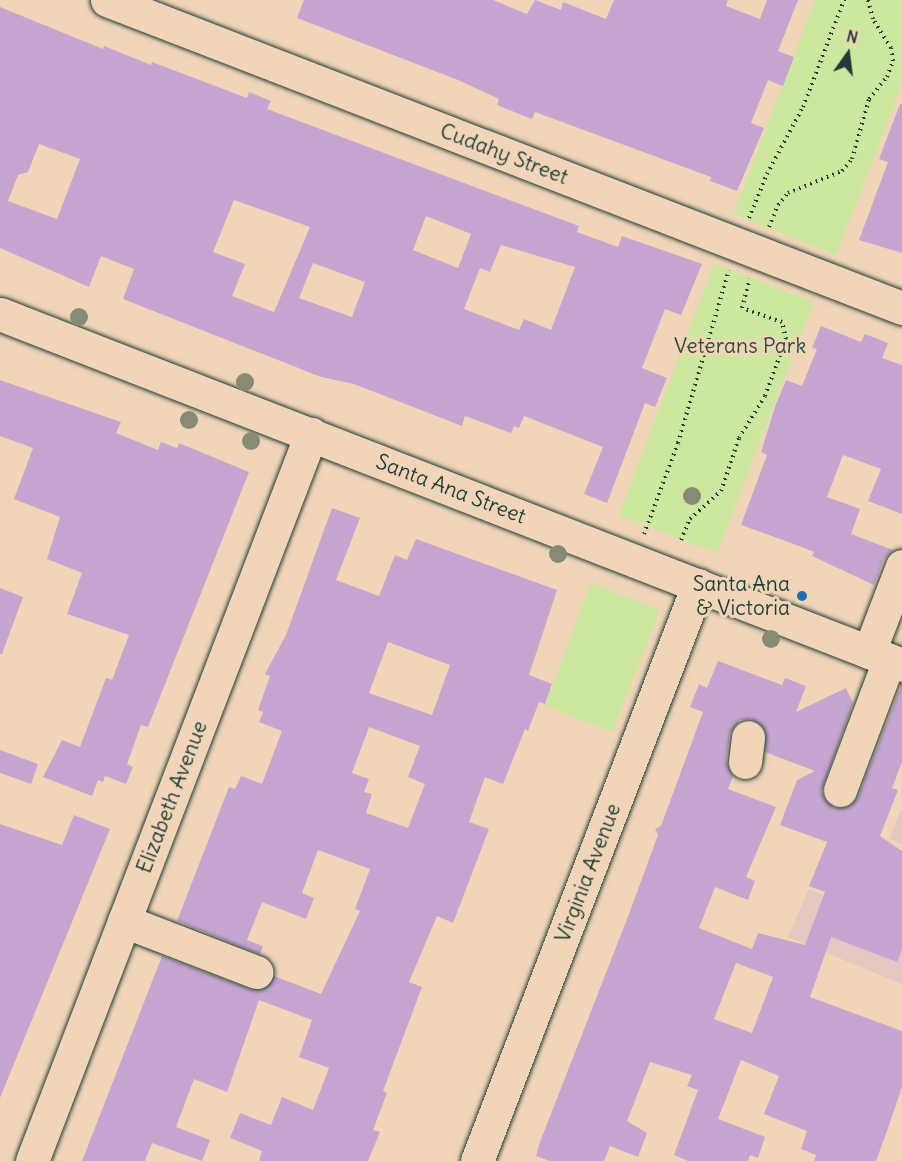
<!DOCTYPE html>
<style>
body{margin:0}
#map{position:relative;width:902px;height:1161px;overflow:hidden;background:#f1d5b8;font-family:Delius,sans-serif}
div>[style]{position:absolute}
.built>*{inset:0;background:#e4c7c0}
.green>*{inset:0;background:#cce89f}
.building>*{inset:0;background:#c6a6d1}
.path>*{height:4px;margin-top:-2px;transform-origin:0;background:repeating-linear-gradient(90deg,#1f3d34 0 1.5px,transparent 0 6px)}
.roads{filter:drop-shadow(0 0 2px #1f3d34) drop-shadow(0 0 2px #1f3d34)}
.minor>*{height:33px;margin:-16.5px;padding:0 16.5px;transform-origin:16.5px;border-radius:16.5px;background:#f1d5b8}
.trees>*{width:18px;height:18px;margin:-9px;border-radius:50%;background:#878b75}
.dots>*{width:16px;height:16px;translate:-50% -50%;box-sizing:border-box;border:3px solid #f1d5b8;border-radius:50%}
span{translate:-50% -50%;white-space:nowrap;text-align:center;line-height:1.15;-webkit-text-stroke:6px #f1d5b8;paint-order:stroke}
.street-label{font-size:21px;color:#1f3d34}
.park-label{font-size:21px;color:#304e3f}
.poi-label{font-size:21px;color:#1f3d34}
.right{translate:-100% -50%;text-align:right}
.north{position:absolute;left:818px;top:24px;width:60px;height:60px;-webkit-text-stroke:4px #f1d5b8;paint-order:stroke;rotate:14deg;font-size:16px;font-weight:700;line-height:24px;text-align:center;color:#1f3d34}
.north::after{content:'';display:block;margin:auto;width:21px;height:27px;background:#1f3d34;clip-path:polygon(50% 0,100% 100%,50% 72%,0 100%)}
</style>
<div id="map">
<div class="built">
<div style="clip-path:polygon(902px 808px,902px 844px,889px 839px)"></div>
<div style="clip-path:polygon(809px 889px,902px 927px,902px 984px,788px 937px)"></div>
</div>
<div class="green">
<div style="clip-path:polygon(815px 0,902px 0,902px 85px,836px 255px,733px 214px)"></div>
<div style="clip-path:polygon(714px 264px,814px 302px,717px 553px,619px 515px)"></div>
<div style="clip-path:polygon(591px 583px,660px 610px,612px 732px,545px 706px)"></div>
</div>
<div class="building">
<div style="clip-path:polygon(304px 0,493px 0,527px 14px,535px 0,561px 10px,563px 2px,606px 19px,614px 0,728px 0,726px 6px,760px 19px,767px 0,798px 0,778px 51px,794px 57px,783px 86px,768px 80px,751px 123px,764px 128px,737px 191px,710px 181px,711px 177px,535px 112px,532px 119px,497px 105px,499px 99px,458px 80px,297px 18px)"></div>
<div style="clip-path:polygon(evenodd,0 7px,103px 49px,104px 46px,151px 65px,152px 62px,247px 98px,249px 92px,271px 101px,267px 109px,579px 226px,577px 232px,618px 247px,622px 236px,702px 264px,681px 315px,665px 309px,642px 368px,667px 378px,655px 407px,645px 403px,607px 503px,584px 494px,603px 447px,524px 416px,519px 428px,514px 426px,511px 433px,465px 416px,462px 426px,354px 384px,321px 377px,123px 299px,134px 269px,101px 256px,89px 287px,0 248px,0 7px,39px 144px,80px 159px,57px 219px,8px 201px,18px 175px,28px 172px,39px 144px,0 7px,234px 200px,310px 227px,274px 312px,232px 296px,245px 264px,213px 252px,234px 200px,0 7px,426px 216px,471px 234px,458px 268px,413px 250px,426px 216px,0 7px,501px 245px,575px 267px,551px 330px,524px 319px,519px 330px,464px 309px,480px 268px,490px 272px,501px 245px,0 7px,313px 263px,365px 282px,352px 317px,299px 298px,313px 263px)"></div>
<div style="clip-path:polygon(900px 104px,902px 104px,902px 253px,859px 240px,888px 162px,879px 159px)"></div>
<div style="clip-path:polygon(821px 326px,861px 342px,865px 334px,888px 343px,882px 358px,902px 365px,902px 514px,868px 501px,881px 469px,843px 455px,827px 497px,860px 509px,851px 534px,893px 550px,884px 559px,874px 585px,812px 556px,814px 552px,802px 547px,741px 525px,767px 455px,761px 452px,776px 404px,786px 380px,802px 386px,817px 349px,812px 348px)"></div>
<div style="clip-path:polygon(0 380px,121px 422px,116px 433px,158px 450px,161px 442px,177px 448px,179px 443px,249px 472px,148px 727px,141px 725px,127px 764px,133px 767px,126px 784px,105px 776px,103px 782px,98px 780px,92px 796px,43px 777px,62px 740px,80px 747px,106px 678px,112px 680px,129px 635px,67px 614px,82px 573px,47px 559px,60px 517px,14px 499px,33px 448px,0 436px)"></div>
<div style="clip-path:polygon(evenodd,332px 508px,360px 518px,336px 580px,379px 596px,395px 555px,407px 560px,416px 539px,557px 590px,529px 675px,552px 684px,545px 704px,539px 702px,528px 731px,525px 729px,503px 784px,485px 777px,469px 822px,489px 829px,453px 923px,437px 916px,409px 982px,422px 987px,383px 1091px,387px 1093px,373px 1130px,380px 1132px,368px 1161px,259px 1161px,262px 1151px,230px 1138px,240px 1113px,271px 1125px,282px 1097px,313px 1110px,329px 1068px,299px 1057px,312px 1020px,259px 1000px,227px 1092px,194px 1079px,176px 1127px,210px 1140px,202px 1161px,152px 1143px,145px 1161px,82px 1161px,162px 956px,249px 989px,267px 987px,274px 976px,321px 994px,360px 911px,355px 909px,370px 869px,318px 850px,302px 893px,314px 898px,306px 919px,262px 902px,247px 940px,263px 946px,260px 954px,177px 921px,229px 787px,235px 789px,241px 776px,262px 784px,282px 731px,259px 722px,263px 712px,258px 710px,270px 676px,265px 674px,286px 635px,332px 508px,388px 642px,450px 665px,432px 715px,369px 693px,388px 642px,332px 508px,369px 727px,420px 746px,408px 777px,425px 784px,408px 828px,366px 813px,372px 794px,364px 792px,369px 779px,352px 773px,369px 727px)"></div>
<div style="clip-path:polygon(0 588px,23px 597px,2px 654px,0 654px)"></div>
<div style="clip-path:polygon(evenodd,718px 661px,782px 685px,785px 678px,806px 686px,796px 712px,846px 688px,853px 703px,821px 792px,834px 808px,851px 805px,858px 797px,902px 683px,902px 762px,892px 788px,898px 790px,880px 836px,902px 851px,902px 949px,897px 962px,831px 937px,810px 997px,902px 1031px,902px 1087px,888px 1128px,876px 1161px,814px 1161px,816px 1155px,801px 1149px,807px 1131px,764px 1114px,779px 1076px,741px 1060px,718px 1119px,765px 1137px,758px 1158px,750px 1155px,748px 1161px,688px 1161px,674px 1155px,698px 1090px,687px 1086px,692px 1075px,650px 1062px,627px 1121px,647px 1133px,638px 1157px,610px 1146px,604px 1161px,550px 1161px,536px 1156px,540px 1142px,629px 914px,658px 835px,655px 829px,661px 826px,703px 712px,690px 707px,699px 684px,707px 688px,718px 661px,751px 719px,765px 730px,765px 752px,815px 771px,797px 780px,780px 825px,827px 842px,809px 886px,825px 892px,805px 945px,758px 933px,752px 949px,699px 928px,715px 887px,748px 900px,755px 881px,746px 877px,776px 807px,728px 789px,733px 776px,726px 760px,730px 734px,740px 720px,751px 719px,718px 661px,736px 963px,773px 977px,752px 1033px,714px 1019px,736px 963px)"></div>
<div style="clip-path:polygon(0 750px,38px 764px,31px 784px,0 773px)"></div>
<div style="clip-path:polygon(74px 815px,110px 829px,0 1098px,0 824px,62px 845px)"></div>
</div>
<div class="path">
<div style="left:749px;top:218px;width:48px;rotate:-67.8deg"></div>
<div style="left:767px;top:174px;width:76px;rotate:-61.8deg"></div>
<div style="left:803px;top:107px;width:115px;rotate:-69deg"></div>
<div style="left:769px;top:227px;width:24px;rotate:-68deg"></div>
<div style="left:778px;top:205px;width:16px;rotate:-50deg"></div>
<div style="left:788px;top:193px;width:58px;rotate:-22.2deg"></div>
<div style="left:842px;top:171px;width:16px;rotate:-50deg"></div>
<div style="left:852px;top:159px;width:62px;rotate:-74.2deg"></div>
<div style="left:869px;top:99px;width:28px;rotate:-51deg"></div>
<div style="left:887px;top:77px;width:17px;rotate:-69deg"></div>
<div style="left:893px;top:61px;width:13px;rotate:-99deg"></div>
<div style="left:891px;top:48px;width:34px;rotate:-122deg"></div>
<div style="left:873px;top:19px;width:20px;rotate:-105deg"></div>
<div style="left:644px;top:534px;width:97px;rotate:-69.5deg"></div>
<div style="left:678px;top:443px;width:180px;rotate:-73.6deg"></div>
<div style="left:681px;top:540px;width:23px;rotate:-67deg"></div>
<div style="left:690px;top:519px;width:42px;rotate:-42.1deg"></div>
<div style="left:721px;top:491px;width:56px;rotate:-71.2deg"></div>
<div style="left:739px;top:438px;width:49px;rotate:-58.2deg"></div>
<div style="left:765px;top:396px;width:61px;rotate:-69.8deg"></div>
<div style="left:786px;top:339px;width:17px;rotate:-103deg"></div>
<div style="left:782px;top:322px;width:42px;rotate:-160.7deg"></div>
<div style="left:742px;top:308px;width:30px;rotate:-75deg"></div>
</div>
<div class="roads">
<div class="minor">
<div style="left:107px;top:0;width:853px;rotate:21.18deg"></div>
<div style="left:0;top:314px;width:968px;rotate:21.26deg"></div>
<div style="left:869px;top:652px;width:92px;rotate:-69deg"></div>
<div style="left:745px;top:762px;width:25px;rotate:-83deg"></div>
<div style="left:840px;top:790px;width:139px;rotate:-69.3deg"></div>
<div style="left:124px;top:921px;width:142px;rotate:21.1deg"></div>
<div style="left:32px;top:1161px;width:779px;rotate:-69deg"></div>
<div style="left:477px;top:1161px;width:617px;rotate:-69.01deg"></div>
</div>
</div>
<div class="trees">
<div style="left:79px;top:317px"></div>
<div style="left:245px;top:382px"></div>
<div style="left:189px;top:420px"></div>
<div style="left:251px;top:441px"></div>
<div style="left:692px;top:496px"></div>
<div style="left:558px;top:554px"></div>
<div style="left:771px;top:639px"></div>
</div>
<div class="dots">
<div style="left:802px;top:596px;background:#1f6fb2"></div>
</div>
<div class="street-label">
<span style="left:504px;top:154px;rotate:21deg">Cudahy Street</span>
<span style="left:451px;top:489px;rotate:21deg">Santa Ana Street</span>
<span style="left:172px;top:797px;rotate:-69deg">Elizabeth Avenue</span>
<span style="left:588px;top:873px;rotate:-69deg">Virginia Avenue</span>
</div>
<div class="park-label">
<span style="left:740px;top:346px">Veterans Park</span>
</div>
<div class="poi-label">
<span class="right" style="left:790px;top:596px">Santa Ana<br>&amp; Victoria</span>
</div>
<div class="north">N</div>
</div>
